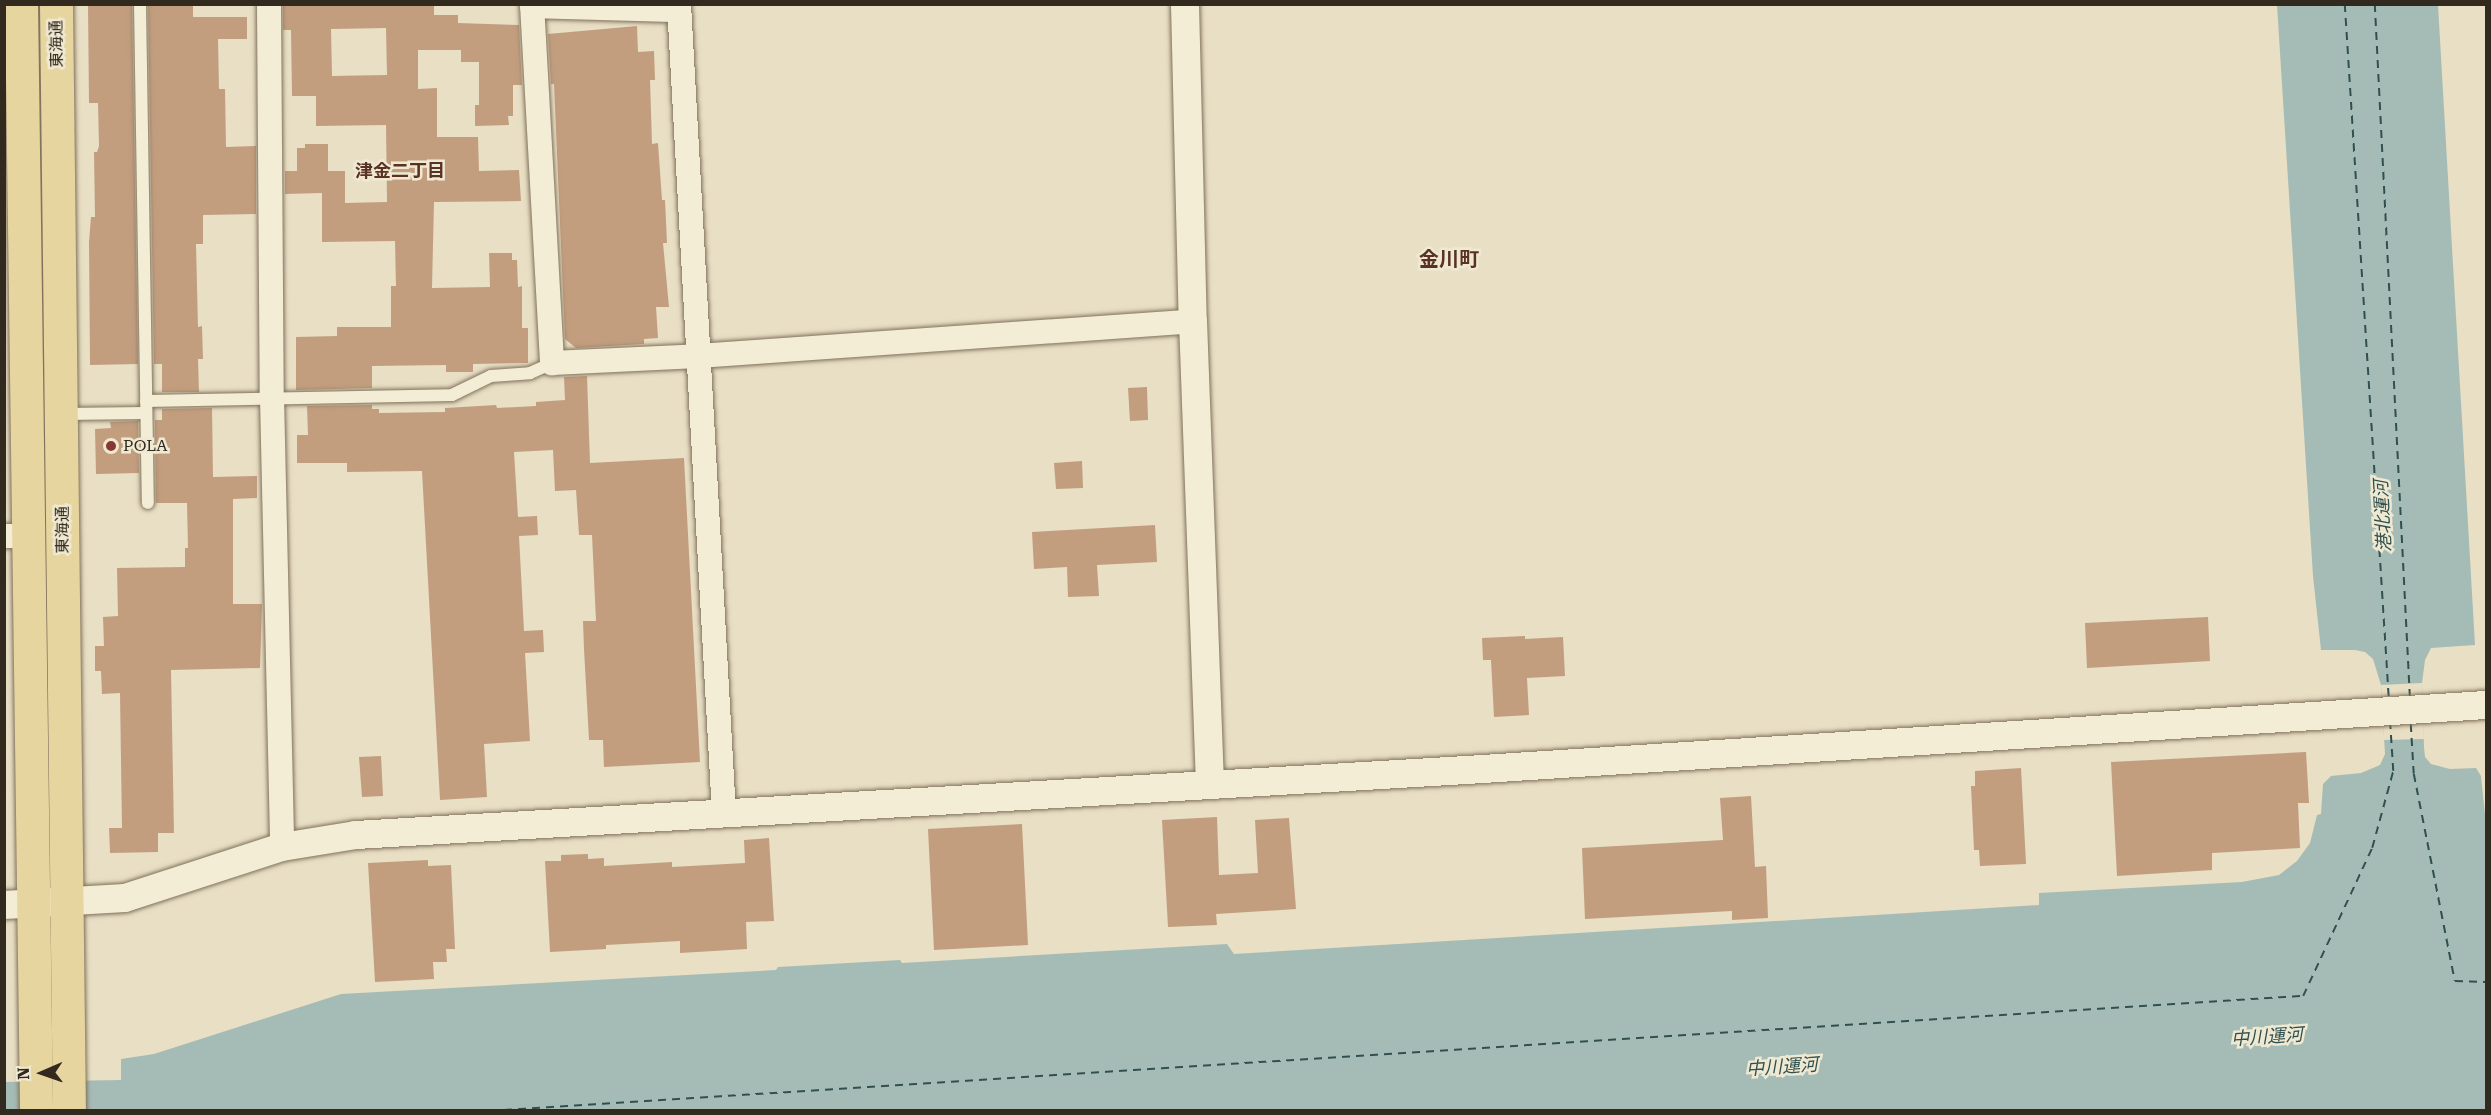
<!DOCTYPE html>
<meta charset="utf-8">
<style>
body{margin:0}
#map{position:relative;width:2491px;height:1115px;overflow:hidden;background:#e8dfc4;font-family:"Roboto Serif","Noto Sans JP",serif}
div>[style]{position:absolute}
.water>*{inset:0;background:#a5bcb6}
.pier>*{inset:0;background:#e8dfc4}
.ferry>*{height:1.5px;margin-top:-0.75px;transform-origin:0;background:repeating-linear-gradient(90deg,#305050 0 8px,transparent 0 14px)}
.building>*{inset:0;background:#c29e7e}
.roads{filter:drop-shadow(0 0 2px #80715c) drop-shadow(0 0 2px #80715c)}
.service>*{height:12px;margin:-6px;padding:0 6px;transform-origin:6px;border-radius:6px;background:#f4edd6}
.minor>*{height:24px;margin:-12px;padding:0 12px;transform-origin:12px;border-radius:12px;background:#f4edd6}
.tertiary>*{height:28px;margin:-14px;padding:0 14px;transform-origin:14px;border-radius:14px;background:#f4edd6}
.primary>*{height:33px;margin:-16.5px;padding:0 16.5px;transform-origin:16.5px;border-radius:16.5px;background:#e7d5a0}
.dots>*{width:16px;height:16px;translate:-50% -50%;box-sizing:border-box;border:3px solid #f0e9d2;border-radius:50%}
span{translate:-50% -50%;white-space:nowrap;text-align:center;line-height:1.15;-webkit-text-stroke:5px #f0e9d2;paint-order:stroke}
.street-label{font-size:16px;color:#32291f}
.poi-label{font-size:16px;color:#32291f}
.left{translate:0 -50%;text-align:left}
.neighbourhood-label{font-size:18px;color:#593223;font-weight:700}
.water-label{font-size:18px;color:#305050;font-style:italic}
.quarter-label{font-size:20px;color:#593223;font-weight:700}
.frame{position:absolute;inset:0;border:6px solid #32291f;pointer-events:none}
.north{position:absolute;left:12px;top:1043px;width:60px;height:60px;-webkit-text-stroke:4px #f0e9d2;paint-order:stroke;rotate:268deg;font-size:16px;font-weight:700;line-height:24px;text-align:center;color:#32291f}
.north::after{content:'';display:block;margin:auto;width:21px;height:27px;background:#32291f;clip-path:polygon(50% 0,100% 100%,50% 72%,0 100%)}
</style>
<div id="map">
<div class="water">
<div style="clip-path:polygon(2277px 5px,2438px 5px,2475px 645px,2431px 648px,2425px 660px,2422px 683px,2424px 747px,2425px 757px,2431px 764px,2450px 769px,2476px 768px,2481px 776px,2486px 824px,2486px 1110px,5px 1110px,4px 1082px,121px 1080px,121px 1059px,154px 1054px,341px 994px,776px 970px,778px 967px,900px 960px,902px 963px,1227px 944px,1234px 954px,2039px 905px,2039px 893px,2242px 882px,2279px 875px,2297px 861px,2310px 843px,2317px 815px,2321px 814px,2323px 784px,2331px 776px,2361px 773px,2380px 765px,2385px 754px,2381px 685px,2373px 659px,2365px 652px,2355px 650px,2321px 650px,2313px 576px)"></div>
</div>
<div class="pier">
<div style="clip-path:polygon(2422px 683px,2424px 739px,2384px 740px,2381px 685px)"></div>
</div>
<div class="ferry">
<div style="left:2345px;top:4px;width:695px;rotate:86.37deg"></div>
<div style="left:2375px;top:4px;width:693px;rotate:87.1deg"></div>
<div style="left:2411px;top:724px;width:50px;rotate:86.6deg"></div>
<div style="left:2414px;top:774px;width:211px;rotate:78.8deg"></div>
<div style="left:2455px;top:981px;width:31px;rotate:2deg"></div>
<div style="left:504px;top:1110px;width:1803px;rotate:-3.63deg"></div>
<div style="left:2303px;top:996px;width:163px;rotate:-65deg"></div>
<div style="left:2372px;top:848px;width:80px;rotate:-74.7deg"></div>
<div style="left:2393px;top:771px;width:47px;rotate:-93.7deg"></div>
</div>
<div class="building">
<div style="clip-path:polygon(121px 4px,132px 4px,138px 364px,90px 365px,89px 242px,91px 217px,95px 217px,94px 152px,97px 152px,99px 146px,98px 103px,89px 103px,88px 5px)"></div>
<div style="clip-path:polygon(148px 4px,193px 4px,193px 17px,247px 17px,247px 39px,218px 39px,219px 89px,225px 89px,226px 147px,256px 146px,256px 214px,203px 215px,203px 244px,196px 244px,198px 327px,202px 326px,203px 359px,198px 359px,199px 392px,162px 392px,162px 364px,154px 364px)"></div>
<div style="clip-path:polygon(evenodd,283px 4px,434px 4px,434px 15px,458px 15px,458px 23px,519px 25px,522px 85px,513px 85px,513px 116px,508px 116px,509px 125px,475px 126px,475px 105px,479px 105px,479px 62px,461px 62px,461px 50px,418px 50px,418px 89px,437px 88px,437px 137px,478px 137px,479px 171px,519px 170px,521px 201px,434px 202px,432px 288px,490px 287px,489px 253px,512px 253px,512px 260px,517px 260px,518px 287px,522px 286px,522px 328px,528px 328px,528px 363px,473px 364px,473px 372px,446px 372px,446px 365px,372px 366px,372px 388px,296px 390px,296px 337px,337px 336px,337px 327px,391px 327px,391px 286px,396px 286px,395px 241px,322px 242px,322px 193px,285px 194px,285px 171px,297px 171px,297px 148px,305px 148px,305px 144px,328px 144px,328px 171px,345px 171px,345px 203px,387px 202px,386px 125px,316px 126px,316px 96px,292px 96px,291px 30px,283px 30px,283px 4px,386px 28px,387px 75px,332px 76px,331px 29px,386px 28px)"></div>
<div style="clip-path:polygon(637px 26px,638px 52px,654px 51px,655px 80px,650px 80px,652px 144px,658px 143px,662px 200px,665px 200px,667px 243px,663px 243px,669px 307px,656px 307px,658px 338px,644px 339px,644px 344px,576px 348px,565px 339px,554px 84px,551px 84px,548px 34px)"></div>
<div style="clip-path:polygon(587px 376px,590px 463px,684px 458px,700px 762px,604px 767px,603px 740px,589px 740px,584px 649px,583px 621px,596px 621px,592px 535px,579px 535px,576px 490px,555px 491px,553px 450px,514px 452px,518px 517px,537px 516px,538px 535px,519px 536px,524px 631px,543px 630px,544px 652px,525px 653px,530px 741px,484px 744px,487px 797px,440px 800px,422px 471px,347px 472px,347px 463px,297px 463px,297px 435px,308px 435px,307px 406px,372px 405px,372px 409px,379px 409px,379px 413px,445px 412px,445px 408px,496px 405px,497px 408px,536px 406px,536px 402px,565px 400px,564px 377px)"></div>
<div style="clip-path:polygon(1147px 387px,1148px 420px,1130px 421px,1128px 388px)"></div>
<div style="clip-path:polygon(212px 408px,213px 477px,257px 476px,257px 498px,233px 499px,233px 604px,262px 604px,260px 668px,171px 670px,174px 833px,158px 833px,158px 852px,110px 853px,109px 828px,122px 828px,120px 693px,102px 694px,101px 671px,95px 671px,95px 646px,104px 646px,103px 617px,118px 616px,117px 568px,185px 567px,185px 548px,188px 548px,187px 503px,156px 503px,155px 420px,162px 420px,162px 409px)"></div>
<div style="clip-path:polygon(138px 421px,139px 473px,96px 474px,95px 429px,111px 428px,110px 422px)"></div>
<div style="clip-path:polygon(1082px 461px,1083px 488px,1056px 489px,1054px 463px)"></div>
<div style="clip-path:polygon(1155px 525px,1157px 562px,1097px 565px,1099px 596px,1068px 597px,1067px 567px,1034px 569px,1032px 532px)"></div>
<div style="clip-path:polygon(2208px 617px,2210px 661px,2087px 668px,2085px 623px)"></div>
<div style="clip-path:polygon(1525px 636px,1525px 639px,1563px 637px,1565px 676px,1527px 678px,1529px 715px,1494px 717px,1491px 660px,1483px 660px,1482px 638px)"></div>
<div style="clip-path:polygon(2306px 752px,2309px 803px,2298px 803px,2300px 848px,2212px 853px,2212px 870px,2117px 876px,2111px 762px)"></div>
<div style="clip-path:polygon(381px 756px,383px 796px,362px 797px,359px 757px)"></div>
<div style="clip-path:polygon(2021px 768px,2026px 864px,1980px 866px,1979px 850px,1974px 850px,1971px 786px,1975px 786px,1975px 771px)"></div>
<div style="clip-path:polygon(1751px 796px,1755px 867px,1766px 866px,1768px 918px,1732px 920px,1732px 911px,1585px 919px,1582px 848px,1723px 840px,1720px 798px)"></div>
<div style="clip-path:polygon(1217px 817px,1219px 875px,1258px 873px,1255px 820px,1289px 818px,1296px 909px,1216px 914px,1217px 925px,1168px 927px,1162px 820px)"></div>
<div style="clip-path:polygon(1022px 824px,1028px 945px,934px 950px,928px 829px)"></div>
<div style="clip-path:polygon(769px 838px,774px 921px,746px 922px,747px 949px,680px 953px,680px 941px,606px 945px,606px 949px,550px 952px,545px 861px,561px 861px,561px 855px,588px 854px,588px 859px,604px 858px,604px 866px,672px 862px,672px 867px,745px 863px,744px 840px)"></div>
<div style="clip-path:polygon(428px 860px,428px 866px,451px 865px,455px 949px,446px 949px,447px 962px,433px 962px,434px 979px,375px 982px,368px 863px)"></div>
</div>
<div class="roads">
<div class="service">
<div style="left:140px;top:4px;width:499px;rotate:89.1deg"></div>
<div style="left:146px;top:401px;width:306px;rotate:-1.1deg"></div>
<div style="left:452px;top:395px;width:43px;rotate:-26deg"></div>
<div style="left:491px;top:376px;width:39px;rotate:-4deg"></div>
<div style="left:530px;top:373px;width:24px;rotate:-24deg"></div>
<div style="left:63px;top:414px;width:83px;rotate:-0.7deg"></div>
</div>
<div class="minor">
<div style="left:269px;top:4px;width:393px;rotate:89.6deg"></div>
<div style="left:272px;top:397px;width:450px;rotate:88.7deg"></div>
<div style="left:532px;top:4px;width:360px;rotate:86.8deg"></div>
<div style="left:552px;top:363px;width:146px;rotate:-2.7deg"></div>
<div style="left:698px;top:356px;width:496px;rotate:-4deg"></div>
<div style="left:679px;top:4px;width:811px;rotate:86.82deg"></div>
<div style="left:532px;top:6px;width:147px;rotate:1.6deg"></div>
<div style="left:4px;top:536px;width:24px"></div>
</div>
<div class="tertiary">
<div style="left:1185px;top:4px;width:317px;rotate:88.6deg"></div>
<div style="left:1193px;top:321px;width:464px;rotate:87.9deg"></div>
<div style="left:4px;top:905px;width:121px;rotate:-3.3deg"></div>
<div style="left:125px;top:898px;width:165px;rotate:-18deg"></div>
<div style="left:282px;top:847px;width:75px;rotate:-9.2deg"></div>
<div style="left:356px;top:835px;width:1113px;rotate:-3.35deg"></div>
<div style="left:1467px;top:770px;width:1021px;rotate:-3.65deg"></div>
</div>
<div class="primary">
<div style="left:21px;top:4px;width:1106px;rotate:89.22deg"></div>
<div style="left:56px;top:4px;width:1106px;rotate:89.33deg"></div>
</div>
</div>
<div class="dots">
<div style="left:111px;top:446px;background:#883834"></div>
</div>
<div class="street-label">
<span style="left:57px;top:44px;rotate:-91deg">東海通</span>
<span style="left:63px;top:530px;rotate:-90deg">東海通</span>
</div>
<div class="poi-label">
<span class="left" style="left:123px;top:446px">POLA</span>
</div>
<div class="neighbourhood-label">
<span style="left:400px;top:171px">津金二丁目</span>
</div>
<div class="water-label">
<span style="left:2383px;top:516px;rotate:-93deg">港北運河</span>
<span style="left:2267px;top:1037px;rotate:-4deg">中川運河</span>
<span style="left:1782px;top:1067px;rotate:-4deg">中川運河</span>
</div>
<div class="quarter-label">
<span style="left:1449px;top:259px">金川町</span>
</div>
<div class="frame"></div>
<div class="north">N</div>
</div>
